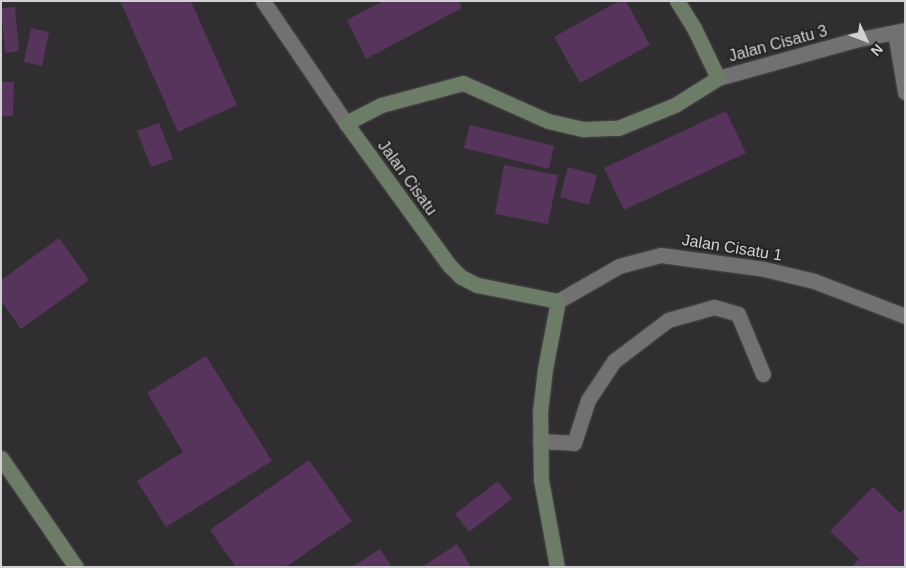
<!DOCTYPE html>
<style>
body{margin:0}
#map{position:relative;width:906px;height:568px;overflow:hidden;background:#302e30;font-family:Helvetica,sans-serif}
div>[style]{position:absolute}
.building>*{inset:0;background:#57345b}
.roads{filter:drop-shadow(0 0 1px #4c4b4c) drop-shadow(0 0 1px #4c4b4c)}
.street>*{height:15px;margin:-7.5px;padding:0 7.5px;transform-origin:7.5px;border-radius:7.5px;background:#727072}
.secondary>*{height:15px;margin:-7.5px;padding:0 7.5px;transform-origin:7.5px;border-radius:7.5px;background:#6d7c66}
span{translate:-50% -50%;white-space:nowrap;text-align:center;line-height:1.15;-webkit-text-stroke:4px #262526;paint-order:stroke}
.street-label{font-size:16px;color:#d2d1d3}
.frame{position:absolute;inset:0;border:2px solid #d2d1d3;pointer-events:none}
.north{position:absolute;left:841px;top:15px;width:50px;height:50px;-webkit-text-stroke:4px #262526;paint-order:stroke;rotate:133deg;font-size:14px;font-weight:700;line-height:20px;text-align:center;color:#d2d1d3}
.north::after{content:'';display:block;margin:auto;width:18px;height:22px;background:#d2d1d3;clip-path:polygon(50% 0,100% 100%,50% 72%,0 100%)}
</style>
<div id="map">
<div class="building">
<div style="clip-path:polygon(120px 1px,191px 1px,237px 105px,178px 132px)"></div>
<div style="clip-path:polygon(383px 1px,459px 1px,462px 8px,366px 59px,347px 20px)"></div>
<div style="clip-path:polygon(619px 1px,626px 1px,650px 45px,580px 83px,554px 37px)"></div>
<div style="clip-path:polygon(15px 7px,19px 51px,5px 53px,1px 8px)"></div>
<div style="clip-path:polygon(31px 28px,49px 32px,42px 66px,24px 62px)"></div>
<div style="clip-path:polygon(1px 82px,14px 82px,13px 116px,1px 116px)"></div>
<div style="clip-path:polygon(726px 111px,746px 153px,624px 210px,604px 168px)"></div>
<div style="clip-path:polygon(159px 123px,173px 159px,151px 167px,137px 131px)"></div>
<div style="clip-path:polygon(470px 125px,554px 146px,549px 169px,464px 148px)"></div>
<div style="clip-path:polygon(504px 165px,558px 175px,548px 224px,495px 214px)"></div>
<div style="clip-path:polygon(568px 167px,597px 175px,589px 205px,560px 197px)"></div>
<div style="clip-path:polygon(59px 238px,89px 280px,21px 329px,1px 301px,1px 280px)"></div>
<div style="clip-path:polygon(206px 356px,272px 461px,166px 527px,137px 481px,183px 452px,147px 393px)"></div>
<div style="clip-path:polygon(309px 460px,352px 521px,286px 567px,236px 567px,210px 530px)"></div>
<div style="clip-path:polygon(498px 481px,512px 499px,469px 532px,455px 514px)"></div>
<div style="clip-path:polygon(873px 487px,900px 513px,905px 508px,905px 567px,851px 567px,859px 559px,830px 531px)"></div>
<div style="clip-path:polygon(457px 544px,471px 567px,422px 567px)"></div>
<div style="clip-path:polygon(380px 549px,392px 567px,352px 567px)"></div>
</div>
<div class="roads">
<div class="street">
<div style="left:263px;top:1px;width:148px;rotate:55.8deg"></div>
<div style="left:895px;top:32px;width:61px;rotate:80.5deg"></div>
<div style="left:718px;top:78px;width:142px;rotate:-15.5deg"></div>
<div style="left:855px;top:40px;width:51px;rotate:-11.3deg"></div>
<div style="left:558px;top:301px;width:70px;rotate:-29.8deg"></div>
<div style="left:619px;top:266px;width:43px;rotate:-14.7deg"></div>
<div style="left:661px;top:255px;width:104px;rotate:7.7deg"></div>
<div style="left:764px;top:269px;width:51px;rotate:13.5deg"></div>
<div style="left:814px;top:281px;width:97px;rotate:21deg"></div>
<div style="left:540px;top:441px;width:34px;rotate:3deg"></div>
<div style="left:574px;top:443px;width:45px;rotate:-72deg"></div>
<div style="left:588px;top:400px;width:47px;rotate:-56.3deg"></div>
<div style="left:614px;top:361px;width:68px;rotate:-37.2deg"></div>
<div style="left:668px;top:320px;width:48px;rotate:-15.8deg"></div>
<div style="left:714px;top:307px;width:25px;rotate:16deg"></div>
<div style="left:738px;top:314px;width:65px;rotate:67.4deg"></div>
</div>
<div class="secondary">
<div style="left:1px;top:458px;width:132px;rotate:55.5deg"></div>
<div style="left:557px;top:567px;width:88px;rotate:-100.4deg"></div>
<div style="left:541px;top:480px;width:68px;rotate:-90.8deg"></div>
<div style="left:540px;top:412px;width:43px;rotate:-83.4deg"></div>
<div style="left:545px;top:369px;width:69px;rotate:-79.2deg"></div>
<div style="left:558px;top:301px;width:83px;rotate:-168.8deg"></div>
<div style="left:477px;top:285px;width:18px;rotate:-153deg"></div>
<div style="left:461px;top:277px;width:17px;rotate:-135deg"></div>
<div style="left:449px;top:265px;width:175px;rotate:-126deg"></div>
<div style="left:346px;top:123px;width:39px;rotate:-27deg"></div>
<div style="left:381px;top:105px;width:85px;rotate:-15deg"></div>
<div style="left:463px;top:83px;width:93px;rotate:24.1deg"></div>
<div style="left:548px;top:121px;width:37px;rotate:13deg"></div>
<div style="left:584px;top:129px;width:34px;rotate:-2deg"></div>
<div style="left:618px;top:128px;width:61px;rotate:-22deg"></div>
<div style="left:675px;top:105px;width:51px;rotate:-32.1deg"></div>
<div style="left:718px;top:78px;width:55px;rotate:-115.6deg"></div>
<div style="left:694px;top:28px;width:32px;rotate:-122deg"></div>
</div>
</div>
<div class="street-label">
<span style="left:778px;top:44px;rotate:-15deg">Jalan Cisatu 3</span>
<span style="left:407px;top:178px;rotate:54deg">Jalan Cisatu</span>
<span style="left:732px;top:248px;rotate:9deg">Jalan Cisatu 1</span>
</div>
<div class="frame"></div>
<div class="north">N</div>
</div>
